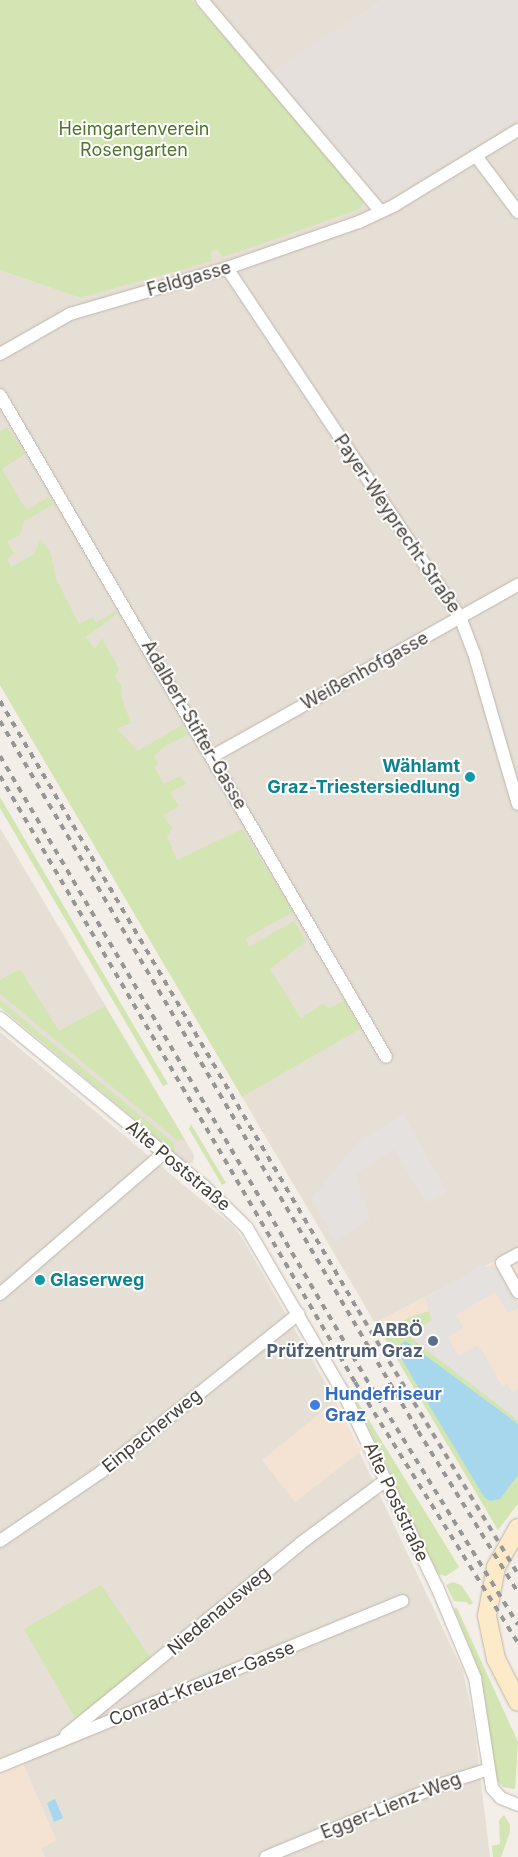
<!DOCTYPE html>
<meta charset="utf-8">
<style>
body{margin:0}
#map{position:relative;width:518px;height:1857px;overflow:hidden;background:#f3eee7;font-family:Inter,sans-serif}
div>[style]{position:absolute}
.residential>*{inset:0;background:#e6dfd6}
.commercial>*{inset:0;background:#f4e3d3}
.industrial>*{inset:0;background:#e5e0dc}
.green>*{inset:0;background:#d3e5b2}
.parking>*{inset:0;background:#e4e1df}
.water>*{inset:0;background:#a6d7ed}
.roads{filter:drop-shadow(0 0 1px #beb5aa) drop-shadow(0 0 1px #beb5aa)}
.minor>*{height:12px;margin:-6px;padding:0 6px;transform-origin:6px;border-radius:6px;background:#fff}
.secondary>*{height:18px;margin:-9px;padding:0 9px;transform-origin:9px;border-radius:9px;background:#fceac8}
.rail>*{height:4px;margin-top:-2px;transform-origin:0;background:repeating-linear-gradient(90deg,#969696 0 6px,transparent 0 12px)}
.dots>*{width:14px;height:14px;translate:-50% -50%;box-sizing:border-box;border:2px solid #fff;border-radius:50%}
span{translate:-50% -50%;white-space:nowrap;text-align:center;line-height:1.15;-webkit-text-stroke:4px #fff;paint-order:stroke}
.park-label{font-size:18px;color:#4f742c}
.street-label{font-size:18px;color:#453e36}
.culture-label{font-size:18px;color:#0d838f;font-weight:700}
.right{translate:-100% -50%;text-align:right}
.left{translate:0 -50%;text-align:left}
.service-label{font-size:18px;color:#4e5e75;font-weight:700}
.shop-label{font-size:18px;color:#366cbe;font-weight:700}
</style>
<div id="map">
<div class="residential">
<div style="clip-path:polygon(193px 0,384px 0,269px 74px,383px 201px,518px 118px,518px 1249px,375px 1323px,0 685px,0 270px,80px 298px,212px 260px,210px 252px,217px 249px,223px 257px,267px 90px)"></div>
<div style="clip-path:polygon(0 828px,194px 1155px,193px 1163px,186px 1163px,0 1007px)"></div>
<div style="clip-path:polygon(0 1032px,234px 1227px,244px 1241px,333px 1396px,463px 1671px,473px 1717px,490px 1857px,45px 1857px,41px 1848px,56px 1840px,23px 1764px,20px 1750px,0 1758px)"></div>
</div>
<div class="commercial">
<div style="clip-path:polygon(518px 1250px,518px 1420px,408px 1335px,429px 1311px,412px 1316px,382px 1334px,375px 1323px)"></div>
<div style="clip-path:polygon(335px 1401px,361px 1451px,295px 1502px,262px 1460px)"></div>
<div style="clip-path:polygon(20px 1750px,23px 1764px,56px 1840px,41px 1848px,45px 1857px,0 1857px,0 1758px)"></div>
</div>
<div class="industrial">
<div style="clip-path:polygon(384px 0,518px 0,518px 118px,383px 201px,269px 73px)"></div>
</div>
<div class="green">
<div style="clip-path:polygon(0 0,192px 0,365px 200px,360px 209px,223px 257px,217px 249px,211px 252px,212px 261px,80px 298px,0 270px)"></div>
<div style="clip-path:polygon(7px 427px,25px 454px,2px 469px,17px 495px,27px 510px,48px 497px,54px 504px,24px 521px,20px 535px,7px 542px,14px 554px,7px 559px,11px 567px,33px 555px,41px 539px,51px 554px,56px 579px,79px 624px,93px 617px,96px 623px,115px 611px,117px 614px,86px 637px,95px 649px,102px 638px,119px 669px,115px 677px,121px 685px,122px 699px,131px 723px,117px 729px,138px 751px,182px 725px,187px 735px,165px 746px,154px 756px,158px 764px,154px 767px,164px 784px,180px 776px,186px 784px,170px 793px,179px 806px,163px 815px,172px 828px,167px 837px,177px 860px,242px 829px,293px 912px,246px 938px,249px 947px,294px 921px,306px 941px,270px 969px,301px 1018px,323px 1004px,329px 1008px,345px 1000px,360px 1029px,242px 1097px,0 685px,0 432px)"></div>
<div style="clip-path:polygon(0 797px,168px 1084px,163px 1086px,0 808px)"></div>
<div style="clip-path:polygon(20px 969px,59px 1031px,105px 1006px,185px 1140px,177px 1140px,0 994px,0 980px)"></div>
<div style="clip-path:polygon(0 1000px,174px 1143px,175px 1152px,0 1007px)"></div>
<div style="clip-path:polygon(191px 1124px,226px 1183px,222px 1185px,189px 1129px)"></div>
<div style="clip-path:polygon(429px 1311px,432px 1320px,408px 1335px,518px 1420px,518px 1504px,498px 1530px,382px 1334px,412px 1316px)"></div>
<div style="clip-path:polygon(351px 1391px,459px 1567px,446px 1576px,438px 1574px)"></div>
<div style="clip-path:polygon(453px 1582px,462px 1586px,473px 1603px,469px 1605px,467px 1602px,454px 1601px,446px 1585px)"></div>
<div style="clip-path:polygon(101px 1585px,152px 1660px,75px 1718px,24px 1629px)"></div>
<div style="clip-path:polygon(457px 1608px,518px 1742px,515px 1789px,503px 1787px,497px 1780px,481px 1675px,454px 1609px)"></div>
<div style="clip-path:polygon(504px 1815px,510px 1825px,510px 1832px,501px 1857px,493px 1857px,492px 1846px,500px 1844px,499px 1820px)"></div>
</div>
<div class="parking">
<div style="clip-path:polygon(403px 1114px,447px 1192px,426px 1203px,394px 1149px,355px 1174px,370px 1219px,335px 1242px,312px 1198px,357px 1143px)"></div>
<div style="clip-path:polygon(481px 1266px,496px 1267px,518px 1303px,518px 1308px,508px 1313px,495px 1292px,456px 1315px,463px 1328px,448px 1337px,458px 1356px,476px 1346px,481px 1349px,502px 1386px,507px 1384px,512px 1392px,518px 1389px,518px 1420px,408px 1335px,432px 1320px,425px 1298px)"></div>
</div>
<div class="water">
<div style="clip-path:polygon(406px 1341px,518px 1424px,518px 1475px,500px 1499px,490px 1501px,484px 1497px,398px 1353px,398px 1346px)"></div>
<div style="clip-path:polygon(55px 1799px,63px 1818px,54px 1822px,47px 1803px)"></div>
</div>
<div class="roads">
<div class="minor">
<div style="left:202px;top:0;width:277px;rotate:49.8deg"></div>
<div style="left:476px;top:156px;width:70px;rotate:53.1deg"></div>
<div style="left:227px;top:268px;width:420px;rotate:56.3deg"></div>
<div style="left:460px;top:617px;width:39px;rotate:69deg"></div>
<div style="left:474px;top:653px;width:157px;rotate:73.8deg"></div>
<div style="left:0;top:354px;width:81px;rotate:-29.7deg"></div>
<div style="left:70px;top:314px;width:164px;rotate:-16.3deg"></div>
<div style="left:227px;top:268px;width:140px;rotate:-19.2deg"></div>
<div style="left:359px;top:222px;width:40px;rotate:-25deg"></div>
<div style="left:395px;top:205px;width:144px;rotate:-31.4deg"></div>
<div style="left:0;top:395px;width:766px;rotate:59.75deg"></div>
<div style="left:213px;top:756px;width:350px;rotate:-29.3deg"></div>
<div style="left:0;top:1018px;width:264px;rotate:39.5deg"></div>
<div style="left:204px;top:1186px;width:60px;rotate:44.3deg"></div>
<div style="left:247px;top:1228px;width:190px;rotate:59.7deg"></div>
<div style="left:343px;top:1392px;width:216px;rotate:64.3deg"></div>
<div style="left:437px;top:1587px;width:99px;rotate:67.3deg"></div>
<div style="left:475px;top:1678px;width:111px;rotate:81.2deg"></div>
<div style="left:492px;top:1788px;width:13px;rotate:48deg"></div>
<div style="left:501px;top:1798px;width:18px;rotate:22deg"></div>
<div style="left:518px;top:1254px;width:18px;rotate:151deg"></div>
<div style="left:502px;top:1263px;width:33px;rotate:61deg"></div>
<div style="left:0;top:1294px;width:216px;rotate:-40.7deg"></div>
<div style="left:0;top:1541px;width:122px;rotate:-34.3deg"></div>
<div style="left:101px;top:1472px;width:253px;rotate:-38.7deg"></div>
<div style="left:66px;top:1735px;width:303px;rotate:-39.2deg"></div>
<div style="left:301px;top:1543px;width:106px;rotate:-36.5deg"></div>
<div style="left:0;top:1766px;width:435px;rotate:-22.3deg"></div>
<div style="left:266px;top:1857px;width:191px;rotate:-22.4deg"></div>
<div style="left:443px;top:1784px;width:48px;rotate:-18.1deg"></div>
</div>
<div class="secondary">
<div style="left:518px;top:1528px;width:45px;rotate:119.4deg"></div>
<div style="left:496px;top:1567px;width:50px;rotate:100.4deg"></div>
<div style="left:487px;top:1616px;width:44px;rotate:78.2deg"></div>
<div style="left:496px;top:1659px;width:48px;rotate:62.9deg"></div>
</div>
</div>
<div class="rail">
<div style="left:0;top:701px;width:706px;rotate:59.55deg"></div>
<div style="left:358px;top:1310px;width:309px;rotate:58.8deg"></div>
<div style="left:0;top:721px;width:824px;rotate:59.51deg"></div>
<div style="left:418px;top:1431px;width:190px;rotate:58.2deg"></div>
<div style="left:0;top:756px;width:720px;rotate:59.55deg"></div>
<div style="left:365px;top:1377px;width:291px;rotate:58.3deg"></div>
<div style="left:0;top:776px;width:702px;rotate:59.64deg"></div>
<div style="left:355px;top:1382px;width:308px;rotate:58deg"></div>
</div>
<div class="dots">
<div style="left:470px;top:777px;background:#0f9aa8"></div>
<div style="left:40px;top:1280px;background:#0f9aa8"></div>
<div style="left:433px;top:1341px;background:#5c6f8a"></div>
<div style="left:315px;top:1405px;background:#3f7fe0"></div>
</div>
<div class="park-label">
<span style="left:134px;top:140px">Heimgartenverein<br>Rosengarten</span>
</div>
<div class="street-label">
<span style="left:189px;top:279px;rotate:-16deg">Feldgasse</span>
<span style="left:397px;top:524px;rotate:56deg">Payer-Weyprecht-Straße</span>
<span style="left:365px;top:671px;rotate:-29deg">Weißenhofgasse</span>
<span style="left:194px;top:725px;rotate:60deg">Adalbert-Stifter-Gasse</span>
<span style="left:178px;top:1166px;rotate:40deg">Alte Poststraße</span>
<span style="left:152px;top:1431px;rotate:-39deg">Einpacherweg</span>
<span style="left:396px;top:1502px;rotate:65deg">Alte Poststraße</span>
<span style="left:219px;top:1611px;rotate:-40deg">Niedenausweg</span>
<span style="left:202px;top:1684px;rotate:-22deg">Conrad-Kreuzer-Gasse</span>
<span style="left:391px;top:1806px;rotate:-22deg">Egger-Lienz-Weg</span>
</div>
<div class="culture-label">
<span class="right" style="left:460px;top:777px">Wählamt<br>Graz-Triestersiedlung</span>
<span class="left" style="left:50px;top:1280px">Glaserweg</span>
</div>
<div class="service-label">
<span class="right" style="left:423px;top:1341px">ARBÖ<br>Prüfzentrum Graz</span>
</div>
<div class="shop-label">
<span class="left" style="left:325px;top:1405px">Hundefriseur<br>Graz</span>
</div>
</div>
